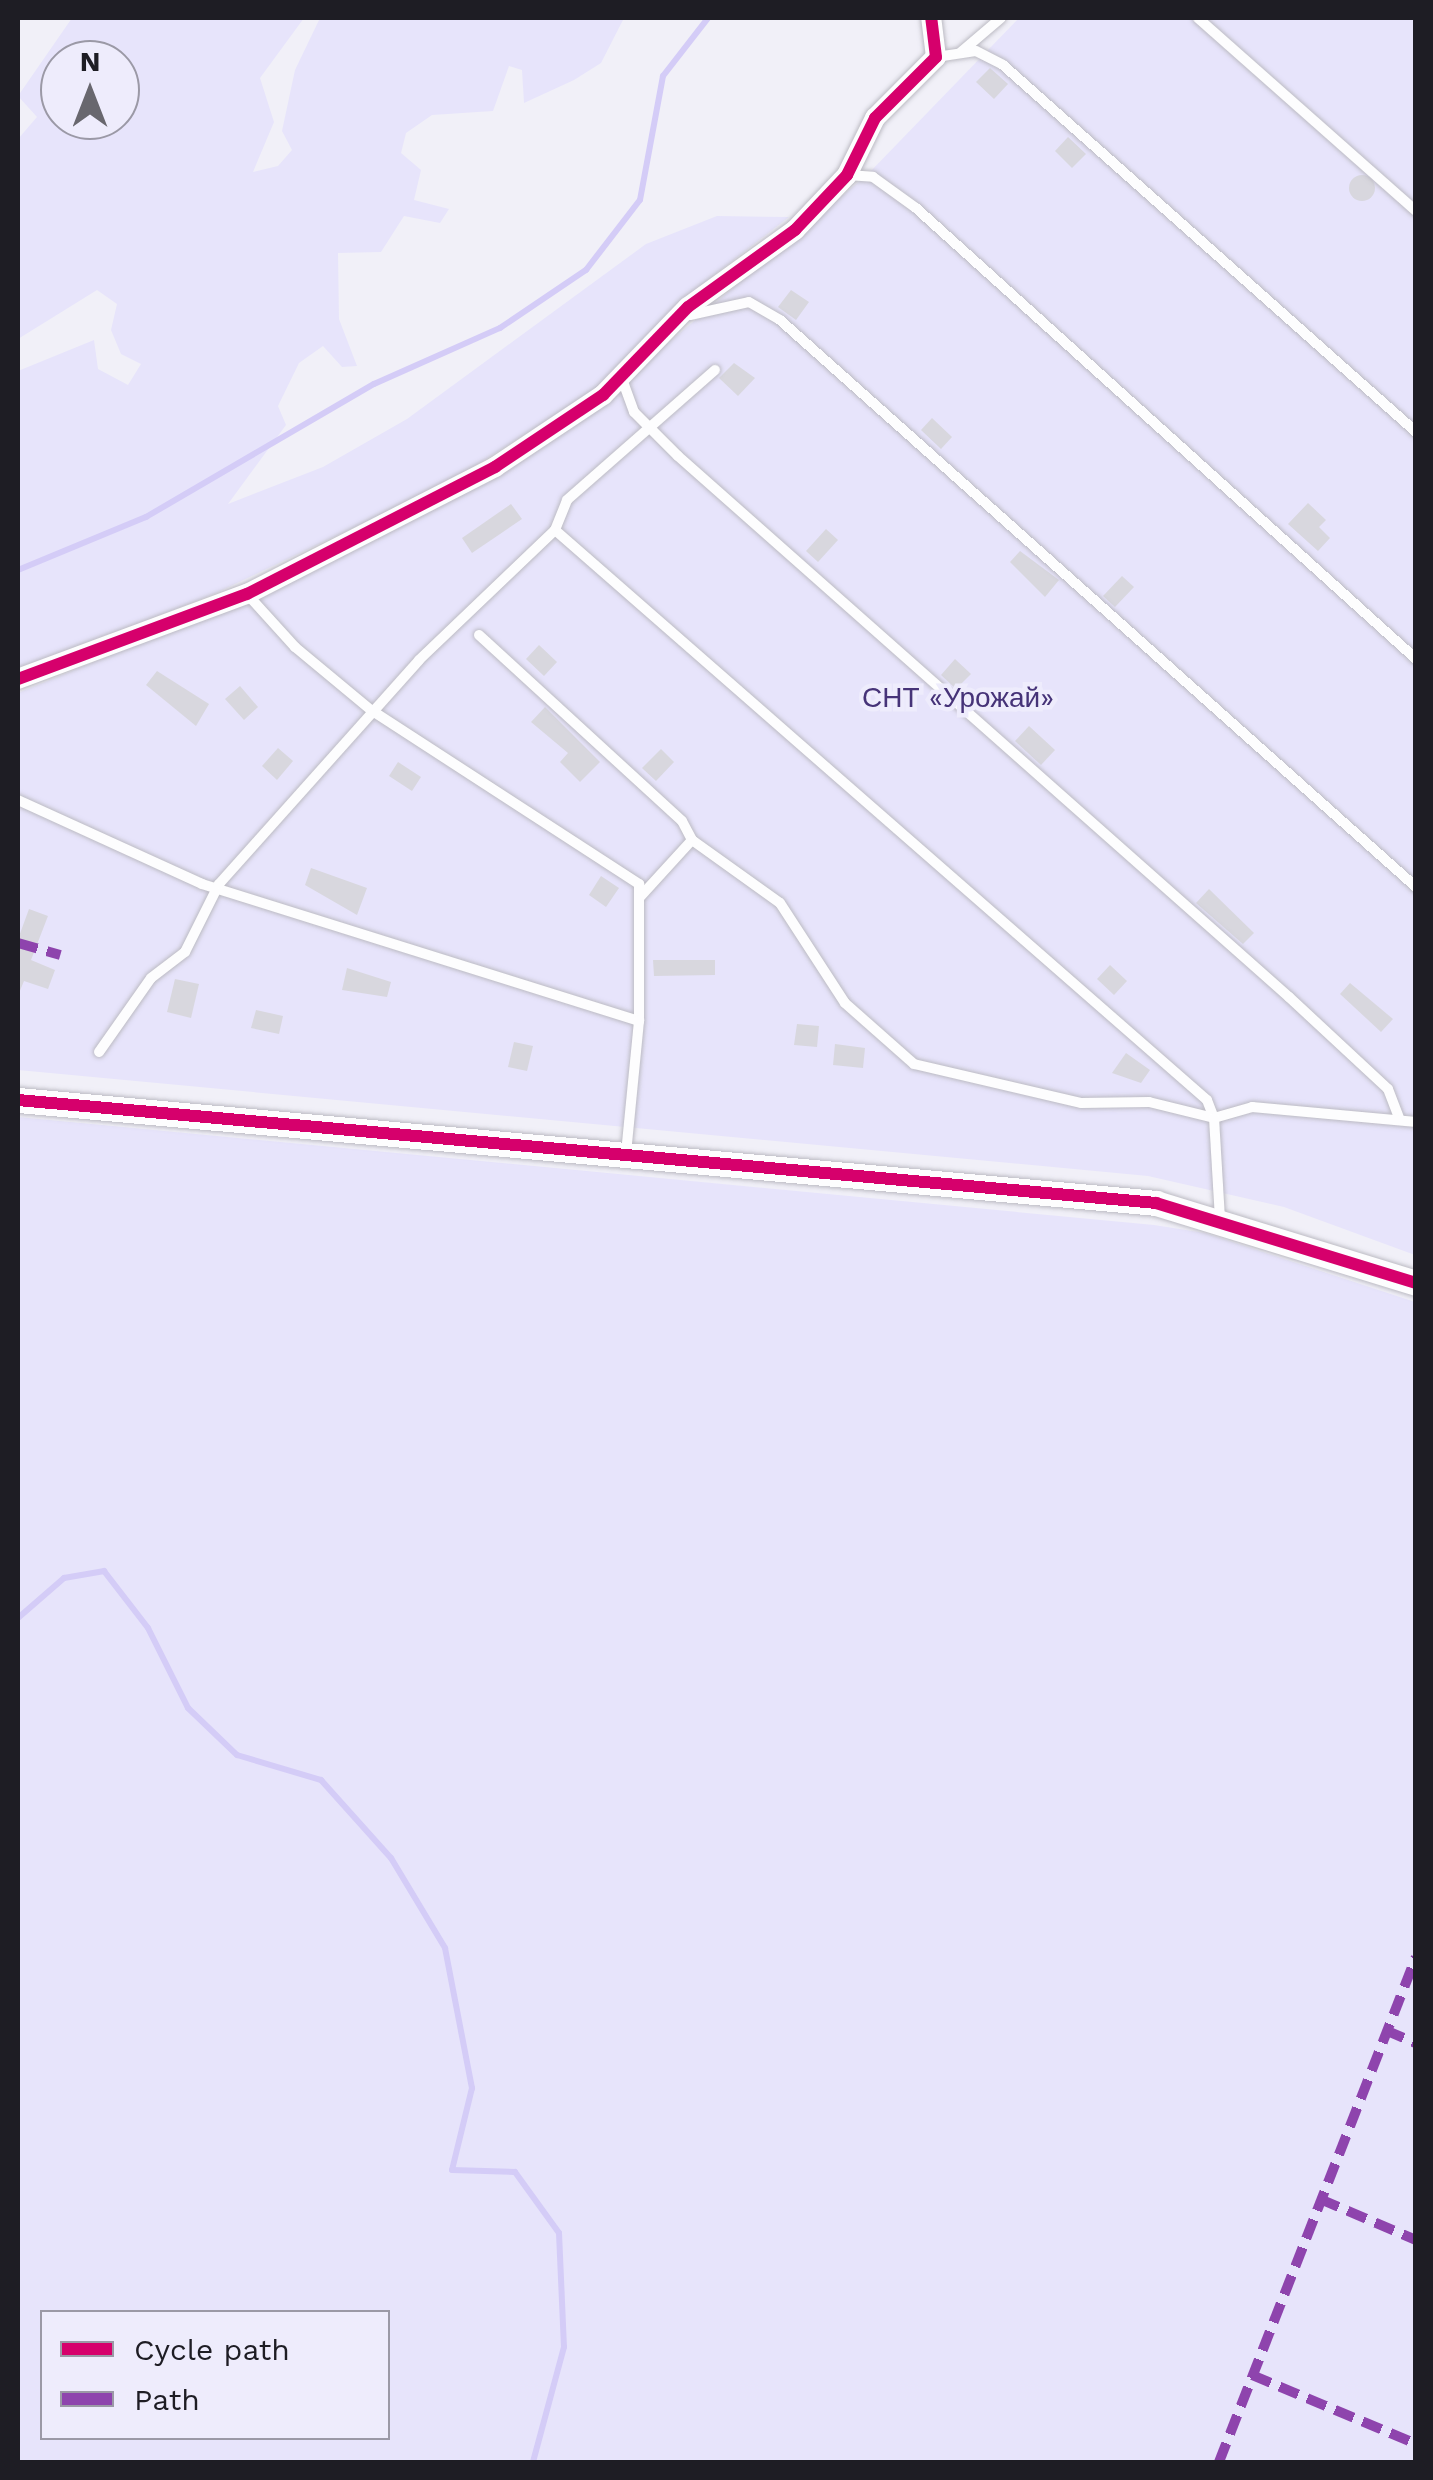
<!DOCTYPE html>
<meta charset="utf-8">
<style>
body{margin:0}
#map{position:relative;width:1433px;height:2480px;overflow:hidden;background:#f1f0f8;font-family:"Work Sans",sans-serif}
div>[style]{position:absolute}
.green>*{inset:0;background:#e7e4fb}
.stream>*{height:6px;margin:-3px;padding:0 3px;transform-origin:3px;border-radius:3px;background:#d4ccf7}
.building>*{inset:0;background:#d8d7de}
.round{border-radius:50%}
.roads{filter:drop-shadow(0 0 2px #bcbbc3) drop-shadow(0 0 2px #bcbbc3)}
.service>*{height:10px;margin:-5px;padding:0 5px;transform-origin:5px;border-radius:5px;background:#fdfdfe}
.minor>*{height:20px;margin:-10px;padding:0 10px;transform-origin:10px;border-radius:10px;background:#fdfdfe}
.tertiary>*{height:25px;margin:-12.5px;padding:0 12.5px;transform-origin:12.5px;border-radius:12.5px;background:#fdfdfe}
.quiet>*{height:10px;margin-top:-5px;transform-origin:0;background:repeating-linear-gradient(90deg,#8e44ad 0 20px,transparent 0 30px)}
.cycleway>*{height:12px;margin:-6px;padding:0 6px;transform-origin:6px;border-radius:6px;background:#d6006c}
span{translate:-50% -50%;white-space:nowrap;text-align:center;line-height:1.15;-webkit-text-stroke:9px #eeecfc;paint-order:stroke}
.park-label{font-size:28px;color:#463378}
.frame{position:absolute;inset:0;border:20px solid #1e1d24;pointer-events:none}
.legend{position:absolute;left:40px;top:2310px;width:350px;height:130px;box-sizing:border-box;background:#eeecfc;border:2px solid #9b99a6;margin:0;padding:12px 18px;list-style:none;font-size:30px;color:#1e1d24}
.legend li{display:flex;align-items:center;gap:20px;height:50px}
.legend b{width:50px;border:2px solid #9b99a6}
.north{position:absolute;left:40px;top:40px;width:100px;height:100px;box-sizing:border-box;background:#eeecfc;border:2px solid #9b99a6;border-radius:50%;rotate:0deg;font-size:28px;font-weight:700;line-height:40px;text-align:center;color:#1e1d24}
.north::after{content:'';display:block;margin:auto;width:35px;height:45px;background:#68676e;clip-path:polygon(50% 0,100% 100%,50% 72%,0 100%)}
</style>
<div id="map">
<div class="green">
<div style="clip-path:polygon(evenodd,72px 18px,304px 18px,260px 78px,274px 122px,253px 172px,278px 166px,292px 150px,282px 131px,295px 70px,320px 18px,624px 18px,601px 63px,574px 80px,524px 103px,522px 70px,509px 66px,493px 111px,432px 115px,406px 133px,401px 153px,421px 170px,414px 200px,449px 209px,440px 223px,404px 216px,381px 252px,338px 253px,339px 319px,357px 366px,342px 367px,323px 346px,299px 363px,278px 406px,286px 425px,228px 504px,323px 467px,407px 419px,646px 244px,717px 216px,789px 217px,714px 275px,595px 390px,451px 481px,216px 593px,18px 672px,18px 371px,94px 340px,98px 369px,128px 385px,141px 364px,121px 354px,111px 330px,117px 304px,97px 290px,18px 339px,18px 139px,37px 117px,18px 96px,72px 18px,60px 60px,120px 60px,120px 120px,60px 120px,60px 60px)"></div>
<div style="clip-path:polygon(1019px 18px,1415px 18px,1415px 1255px,1284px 1207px,1148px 1176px,18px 1070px,18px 693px,253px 597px,615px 388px,868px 174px)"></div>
<div style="clip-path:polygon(evenodd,18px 1117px,1154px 1225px,1205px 1233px,1415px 1302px,1415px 2462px,18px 2462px,18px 1117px,42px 2312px,388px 2312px,388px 2438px,42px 2438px,42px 2312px)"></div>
</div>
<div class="stream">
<div style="left:18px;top:570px;width:139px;rotate:-22.5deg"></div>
<div style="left:146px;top:517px;width:264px;rotate:-30.3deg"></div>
<div style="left:374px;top:384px;width:138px;rotate:-24deg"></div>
<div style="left:500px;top:328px;width:104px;rotate:-34deg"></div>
<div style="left:586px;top:270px;width:88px;rotate:-52.4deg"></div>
<div style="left:640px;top:200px;width:126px;rotate:-79.5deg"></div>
<div style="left:663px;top:76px;width:73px;rotate:-52.2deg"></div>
<div style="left:18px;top:1618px;width:61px;rotate:-41deg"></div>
<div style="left:64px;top:1578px;width:41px;rotate:-9.9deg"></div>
<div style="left:104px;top:1571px;width:72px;rotate:52.3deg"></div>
<div style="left:148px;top:1628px;width:89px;rotate:63.4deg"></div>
<div style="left:188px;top:1708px;width:68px;rotate:43.8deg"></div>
<div style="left:237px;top:1755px;width:88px;rotate:16.6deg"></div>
<div style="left:321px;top:1780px;width:105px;rotate:48.1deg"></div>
<div style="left:391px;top:1858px;width:105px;rotate:59deg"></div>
<div style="left:445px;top:1948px;width:143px;rotate:79.1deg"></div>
<div style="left:472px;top:2088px;width:84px;rotate:103.7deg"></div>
<div style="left:452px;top:2170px;width:63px;rotate:1.8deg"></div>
<div style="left:515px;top:2172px;width:75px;rotate:54.2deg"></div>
<div style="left:559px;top:2233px;width:114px;rotate:87.5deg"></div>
<div style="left:564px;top:2347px;width:119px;rotate:105.1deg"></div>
</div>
<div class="building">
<div style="clip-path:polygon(990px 68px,1008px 84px,994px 99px,976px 82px)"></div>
<div style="clip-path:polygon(1068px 137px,1086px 154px,1072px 168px,1055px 151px)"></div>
<div class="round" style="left:1349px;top:175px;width:26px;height:26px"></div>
<div style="clip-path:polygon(791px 290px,809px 302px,796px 320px,778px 307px)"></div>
<div style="clip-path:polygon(734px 363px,755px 378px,738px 396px,719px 378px)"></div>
<div style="clip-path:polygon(932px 418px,952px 437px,941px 449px,921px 430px)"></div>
<div style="clip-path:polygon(1308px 503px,1326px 520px,1319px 527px,1330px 538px,1318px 551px,1288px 524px)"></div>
<div style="clip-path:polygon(511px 504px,522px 519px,472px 553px,462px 538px)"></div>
<div style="clip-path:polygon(826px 529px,838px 540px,818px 562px,806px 551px)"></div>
<div style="clip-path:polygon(1020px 551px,1059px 580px,1045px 597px,1010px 562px)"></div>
<div style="clip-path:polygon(1122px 576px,1134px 587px,1115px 607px,1103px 596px)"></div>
<div style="clip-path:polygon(539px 645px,557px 662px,544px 676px,526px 659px)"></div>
<div style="clip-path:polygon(955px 659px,971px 674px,956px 689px,941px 675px)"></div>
<div style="clip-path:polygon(157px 671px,209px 704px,196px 726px,146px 685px)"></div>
<div style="clip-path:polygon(240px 686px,258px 707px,244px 720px,225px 699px)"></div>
<div style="clip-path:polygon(545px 707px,600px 762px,580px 782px,560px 762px,568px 753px,531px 722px)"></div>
<div style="clip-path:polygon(1029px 726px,1055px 750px,1041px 765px,1015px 741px)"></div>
<div style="clip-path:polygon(278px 748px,293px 761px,277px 780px,262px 766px)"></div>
<div style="clip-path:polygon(661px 749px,674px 762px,656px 781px,642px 768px)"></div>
<div style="clip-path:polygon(398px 762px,421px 777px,412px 791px,389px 776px)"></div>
<div style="clip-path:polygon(311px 868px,367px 888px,357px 915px,305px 885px)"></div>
<div style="clip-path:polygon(601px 876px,619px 888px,606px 907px,589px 895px)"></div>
<div style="clip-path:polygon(1209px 889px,1254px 933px,1243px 944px,1196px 903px)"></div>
<div style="clip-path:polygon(29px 909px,48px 916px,31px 960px,55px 970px,48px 989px,24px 981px,19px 993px,18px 939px)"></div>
<div style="clip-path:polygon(653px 960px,715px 960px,715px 975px,654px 976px)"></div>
<div style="clip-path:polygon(1110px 965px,1127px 981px,1114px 995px,1097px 979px)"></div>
<div style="clip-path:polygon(347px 968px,391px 982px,387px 997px,342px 990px)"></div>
<div style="clip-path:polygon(175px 979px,199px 984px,191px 1018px,167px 1012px)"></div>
<div style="clip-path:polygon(1350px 983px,1393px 1019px,1381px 1032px,1340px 994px)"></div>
<div style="clip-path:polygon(256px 1010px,283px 1016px,279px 1034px,251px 1028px)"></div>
<div style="clip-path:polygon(797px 1024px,819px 1026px,817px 1047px,794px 1045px)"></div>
<div style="clip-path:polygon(514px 1042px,533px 1046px,527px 1071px,508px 1067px)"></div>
<div style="clip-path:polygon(835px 1044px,865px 1048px,863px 1068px,833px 1065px)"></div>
<div style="clip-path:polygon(1126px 1053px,1150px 1070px,1141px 1083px,1112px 1073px)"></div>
</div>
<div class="roads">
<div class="service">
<div style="left:1198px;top:18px;width:291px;rotate:41.5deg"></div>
<div style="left:961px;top:52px;width:52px;rotate:-40.4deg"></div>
<div style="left:936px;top:57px;width:40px;rotate:-8.5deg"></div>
<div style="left:976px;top:51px;width:30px;rotate:27deg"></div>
<div style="left:1003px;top:65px;width:553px;rotate:41.62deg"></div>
<div style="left:847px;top:175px;width:26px;rotate:4deg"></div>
<div style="left:873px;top:177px;width:53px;rotate:35.8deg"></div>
<div style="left:916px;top:208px;width:673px;rotate:42.05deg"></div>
<div style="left:690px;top:315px;width:60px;rotate:-12.4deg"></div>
<div style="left:749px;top:302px;width:36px;rotate:30deg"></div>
<div style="left:780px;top:320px;width:852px;rotate:41.72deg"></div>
<div style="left:622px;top:379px;width:35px;rotate:70deg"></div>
<div style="left:634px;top:412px;width:62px;rotate:45deg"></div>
<div style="left:678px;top:456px;width:816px;rotate:41.52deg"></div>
<div style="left:1289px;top:997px;width:135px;rotate:42.9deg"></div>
<div style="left:1388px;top:1089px;width:30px;rotate:69deg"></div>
<div style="left:555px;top:530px;width:866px;rotate:41.16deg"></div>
<div style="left:1207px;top:1100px;width:19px;rotate:69deg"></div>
<div style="left:1214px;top:1118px;width:40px;rotate:-16deg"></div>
<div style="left:1252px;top:1107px;width:165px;rotate:5.2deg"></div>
<div style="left:247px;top:594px;width:72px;rotate:47.8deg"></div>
<div style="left:295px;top:647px;width:99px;rotate:39.7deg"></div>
<div style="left:371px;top:710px;width:320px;rotate:33deg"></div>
<div style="left:639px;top:884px;width:137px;rotate:90deg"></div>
<div style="left:479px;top:635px;width:275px;rotate:42.5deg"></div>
<div style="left:682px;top:821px;width:21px;rotate:62deg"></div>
<div style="left:692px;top:840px;width:77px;rotate:132.4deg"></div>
<div style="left:18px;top:800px;width:202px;rotate:24.5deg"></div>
<div style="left:202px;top:884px;width:458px;rotate:17.4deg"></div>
<div style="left:639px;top:1021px;width:133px;rotate:95.6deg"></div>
<div style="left:692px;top:840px;width:108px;rotate:35.6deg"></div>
<div style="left:780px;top:903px;width:119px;rotate:57deg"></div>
<div style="left:845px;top:1003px;width:92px;rotate:41.5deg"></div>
<div style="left:914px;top:1064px;width:171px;rotate:13.1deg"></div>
<div style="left:1081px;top:1103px;width:68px;rotate:-0.8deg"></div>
<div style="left:1149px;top:1102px;width:67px;rotate:13.8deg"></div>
<div style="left:1214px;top:1118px;width:100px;rotate:86.6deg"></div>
<div style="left:99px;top:1052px;width:90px;rotate:-54.9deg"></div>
<div style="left:151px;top:978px;width:43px;rotate:-37.4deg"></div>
<div style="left:185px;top:952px;width:76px;rotate:-63.4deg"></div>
<div style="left:219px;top:884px;width:300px;rotate:-48.2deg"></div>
<div style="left:419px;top:660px;width:188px;rotate:-43.7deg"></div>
<div style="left:555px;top:530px;width:32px;rotate:-68deg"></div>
<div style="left:567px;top:500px;width:197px;rotate:-41.3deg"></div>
</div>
<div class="minor">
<div style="left:18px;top:679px;width:244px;rotate:-20.4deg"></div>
<div style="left:247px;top:594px;width:279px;rotate:-27.1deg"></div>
<div style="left:495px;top:467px;width:130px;rotate:-33.7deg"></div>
<div style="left:603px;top:395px;width:122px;rotate:-46deg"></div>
<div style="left:688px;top:307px;width:132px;rotate:-35.7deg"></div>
<div style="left:795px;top:230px;width:76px;rotate:-46.6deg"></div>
<div style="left:847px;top:175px;width:64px;rotate:-63.8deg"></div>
<div style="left:875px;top:118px;width:86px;rotate:-45deg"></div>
<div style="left:936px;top:57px;width:39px;rotate:-97deg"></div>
</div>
<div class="tertiary">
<div style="left:18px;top:1100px;width:1143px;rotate:5.17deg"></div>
<div style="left:1156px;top:1203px;width:272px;rotate:17.1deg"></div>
</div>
</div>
<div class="quiet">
<div style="left:18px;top:943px;width:44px;rotate:15.9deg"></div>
<div style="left:1385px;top:2030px;width:34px;rotate:23deg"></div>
<div style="left:1320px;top:2199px;width:104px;rotate:23.1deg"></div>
<div style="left:1252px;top:2375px;width:178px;rotate:22.8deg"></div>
<div style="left:1219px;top:2462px;width:542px;rotate:-68.69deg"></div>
</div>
<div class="cycleway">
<div style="left:18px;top:679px;width:244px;rotate:-20.4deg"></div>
<div style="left:247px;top:594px;width:279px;rotate:-27.1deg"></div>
<div style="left:495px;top:467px;width:130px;rotate:-33.7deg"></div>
<div style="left:603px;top:395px;width:122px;rotate:-46deg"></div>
<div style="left:688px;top:307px;width:132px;rotate:-35.7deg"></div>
<div style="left:795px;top:230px;width:76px;rotate:-46.6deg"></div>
<div style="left:847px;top:175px;width:64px;rotate:-63.8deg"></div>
<div style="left:875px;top:118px;width:86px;rotate:-45deg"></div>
<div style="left:936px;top:57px;width:39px;rotate:-97deg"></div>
<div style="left:18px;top:1100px;width:1143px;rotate:5.17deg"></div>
<div style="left:1156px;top:1203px;width:272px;rotate:17.1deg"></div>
</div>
<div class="park-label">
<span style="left:958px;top:698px">СНТ «Урожай»</span>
</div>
<div class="frame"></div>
<ul class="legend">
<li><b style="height:12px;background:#d6006c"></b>Cycle path</li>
<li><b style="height:12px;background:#8e44ad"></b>Path</li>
</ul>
<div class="north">N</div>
</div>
